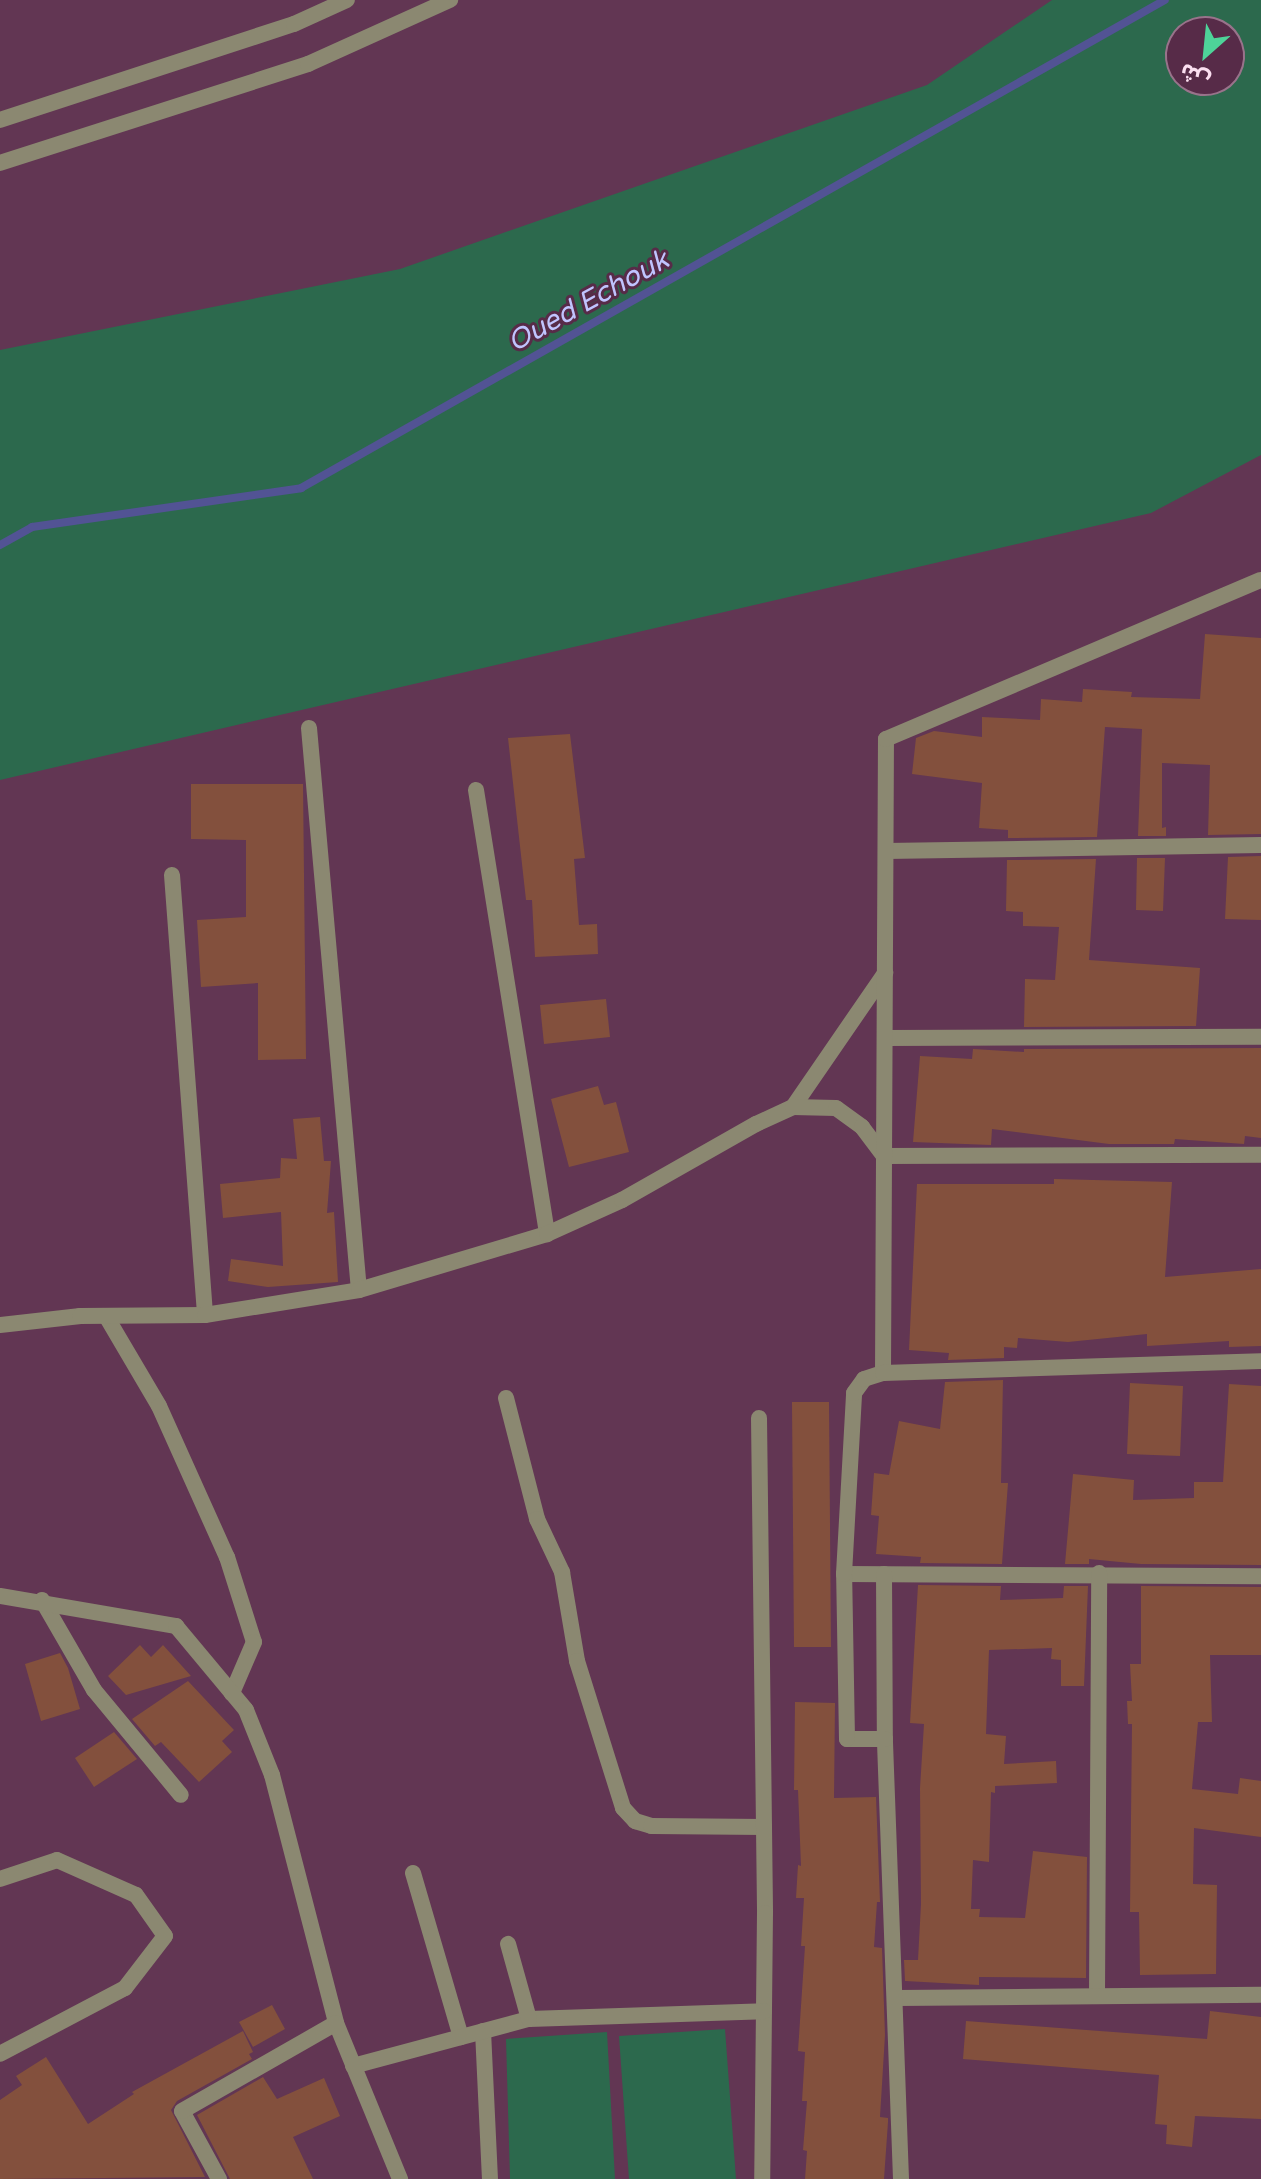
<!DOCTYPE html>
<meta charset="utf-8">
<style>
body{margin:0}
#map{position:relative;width:1261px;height:2179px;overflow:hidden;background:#623653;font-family:"Varela Round","Noto Sans Arabic",sans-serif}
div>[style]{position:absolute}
.green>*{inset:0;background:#2c694d}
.stream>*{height:8px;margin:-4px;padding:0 4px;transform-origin:4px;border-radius:4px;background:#525394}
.building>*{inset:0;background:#83503d}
.minor>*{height:16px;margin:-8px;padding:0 8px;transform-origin:8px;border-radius:8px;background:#8b8871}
.tertiary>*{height:16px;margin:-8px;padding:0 8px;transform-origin:8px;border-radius:8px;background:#8b8871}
span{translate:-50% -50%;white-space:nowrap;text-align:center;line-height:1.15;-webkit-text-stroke:6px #572b48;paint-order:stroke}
.water-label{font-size:28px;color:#c0c4fe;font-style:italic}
.north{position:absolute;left:1165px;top:16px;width:80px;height:80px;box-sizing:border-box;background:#572b48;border:2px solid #99738b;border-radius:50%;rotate:207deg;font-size:22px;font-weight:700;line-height:32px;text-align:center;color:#fbdff0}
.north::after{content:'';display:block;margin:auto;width:28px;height:36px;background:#4ed399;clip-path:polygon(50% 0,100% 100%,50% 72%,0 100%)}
</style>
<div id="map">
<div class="green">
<div style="clip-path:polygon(evenodd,1052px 0,1261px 0,1261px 455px,1151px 513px,0 780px,0 350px,400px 269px,927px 85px,1052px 0,1229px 32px,1229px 80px,1181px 80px,1181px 32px,1229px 32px)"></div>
<div style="clip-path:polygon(725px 2029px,736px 2179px,629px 2179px,619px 2036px)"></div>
<div style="clip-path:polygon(607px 2032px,615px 2179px,510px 2179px,506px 2039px)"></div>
</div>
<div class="stream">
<div style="left:0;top:545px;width:37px;rotate:-29deg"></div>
<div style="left:32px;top:527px;width:272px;rotate:-8.2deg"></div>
<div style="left:301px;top:488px;width:992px;rotate:-29.46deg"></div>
</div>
<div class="building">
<div style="clip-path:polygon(1205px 634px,1261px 638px,1261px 834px,1208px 835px,1210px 765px,1162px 763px,1162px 828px,1166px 827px,1166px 836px,1138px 836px,1142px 729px,1105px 727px,1097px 837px,1008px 838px,1008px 830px,979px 828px,982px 783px,912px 774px,916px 738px,934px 731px,982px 737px,982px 717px,1040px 720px,1041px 699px,1082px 702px,1083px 689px,1132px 692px,1131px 697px,1200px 699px)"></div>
<div style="clip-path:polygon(570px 734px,585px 858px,574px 859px,579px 925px,597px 924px,598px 954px,535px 957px,532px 900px,526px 900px,508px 738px)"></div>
<div style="clip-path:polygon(191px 784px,303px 784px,306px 1059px,258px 1060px,258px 983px,201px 987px,197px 920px,246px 917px,246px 840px,191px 839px)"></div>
<div style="clip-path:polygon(1261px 856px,1261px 920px,1225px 919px,1228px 857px)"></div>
<div style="clip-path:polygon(1137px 858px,1165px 858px,1163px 911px,1136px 910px)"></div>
<div style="clip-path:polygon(1096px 859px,1089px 960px,1200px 968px,1196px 1026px,1024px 1027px,1025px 979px,1055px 980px,1059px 927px,1023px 926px,1023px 912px,1006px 911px,1007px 860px)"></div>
<div style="clip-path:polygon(606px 999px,610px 1037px,544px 1044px,540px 1005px)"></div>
<div style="clip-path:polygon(1261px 1048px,1261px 1138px,1245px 1136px,1244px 1144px,1175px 1139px,1174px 1144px,1109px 1144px,992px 1129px,991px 1145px,913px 1142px,920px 1056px,972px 1059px,973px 1049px,1024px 1052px,1024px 1049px)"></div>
<div style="clip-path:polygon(598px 1086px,604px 1105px,616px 1102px,629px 1152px,569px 1167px,551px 1099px)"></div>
<div style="clip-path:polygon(320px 1117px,324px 1161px,331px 1161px,327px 1213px,334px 1212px,338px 1282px,268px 1287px,228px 1281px,231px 1259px,283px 1266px,281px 1212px,223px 1218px,220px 1184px,280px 1178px,281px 1158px,297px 1159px,293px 1119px)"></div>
<div style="clip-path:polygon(1054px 1179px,1172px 1182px,1165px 1277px,1261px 1269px,1261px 1346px,1229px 1347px,1229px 1341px,1147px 1346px,1147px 1334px,1068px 1342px,1018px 1338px,1017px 1348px,1004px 1347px,1004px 1358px,948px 1360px,949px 1353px,909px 1350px,917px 1184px,1054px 1184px)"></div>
<div style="clip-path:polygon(1003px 1380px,1001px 1483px,1008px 1483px,1002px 1564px,920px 1563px,921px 1557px,876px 1554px,879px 1516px,871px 1515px,874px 1473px,889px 1475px,899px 1421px,940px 1429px,945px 1382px)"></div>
<div style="clip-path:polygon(1130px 1383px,1183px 1386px,1180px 1456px,1127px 1454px)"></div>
<div style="clip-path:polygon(1229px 1384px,1261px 1386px,1261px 1565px,1141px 1564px,1089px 1559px,1089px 1564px,1065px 1564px,1073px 1474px,1134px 1480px,1133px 1500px,1194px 1498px,1194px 1482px,1223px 1482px)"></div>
<div style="clip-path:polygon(792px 1402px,829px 1402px,831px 1647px,794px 1647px)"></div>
<div style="clip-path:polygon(918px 1585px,1001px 1586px,1000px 1600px,1063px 1598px,1064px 1586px,1088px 1586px,1084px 1686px,1061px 1686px,1061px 1660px,1051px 1659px,1052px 1648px,989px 1650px,986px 1734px,1006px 1736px,1004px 1764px,1056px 1761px,1057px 1783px,995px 1786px,995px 1793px,991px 1792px,989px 1862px,973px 1860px,971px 1909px,980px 1909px,979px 1917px,1025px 1918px,1033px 1851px,1087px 1857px,1086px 1978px,979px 1977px,979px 1985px,905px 1981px,904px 1960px,918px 1960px,921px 1904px,920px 1788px,924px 1724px,910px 1723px)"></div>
<div style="clip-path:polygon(1141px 1586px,1261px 1587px,1261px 1655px,1210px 1655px,1212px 1722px,1198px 1722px,1192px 1789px,1238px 1794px,1240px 1778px,1261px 1781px,1261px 1837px,1194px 1828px,1193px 1884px,1217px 1885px,1216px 1974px,1140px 1975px,1139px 1912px,1130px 1912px,1132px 1724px,1128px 1724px,1127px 1701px,1132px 1701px,1130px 1664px,1141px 1664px)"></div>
<div style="clip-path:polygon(140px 1645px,151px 1657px,163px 1645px,191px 1676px,126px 1695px,108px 1676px)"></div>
<div style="clip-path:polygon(60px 1653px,68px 1668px,80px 1709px,41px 1721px,25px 1664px)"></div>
<div style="clip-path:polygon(188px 1681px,234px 1730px,222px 1741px,232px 1752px,199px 1782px,161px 1742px,155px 1746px,132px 1719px)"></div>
<div style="clip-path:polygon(795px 1702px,835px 1703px,834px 1798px,876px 1797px,880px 1902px,877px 1902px,874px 1947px,882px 1948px,885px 2035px,880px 2117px,888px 2118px,888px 2122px,884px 2179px,805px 2179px,807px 2151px,803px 2150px,807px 2101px,802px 2101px,805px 2052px,798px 2051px,805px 1946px,801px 1946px,804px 1898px,796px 1898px,798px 1865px,801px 1866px,798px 1790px,794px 1790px)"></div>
<div style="clip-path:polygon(114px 1732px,137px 1759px,94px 1787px,75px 1758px)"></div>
<div style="clip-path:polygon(272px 2005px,285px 2029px,253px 2047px,239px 2022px)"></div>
<div style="clip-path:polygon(1210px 2011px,1261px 2017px,1261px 2119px,1195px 2116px,1192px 2147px,1166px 2144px,1167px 2125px,1155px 2124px,1159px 2075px,963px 2059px,966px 2021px,1207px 2039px)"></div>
<div style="clip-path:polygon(243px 2031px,253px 2052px,249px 2054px,252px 2059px,177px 2101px,171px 2110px,205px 2177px,0 2179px,0 2100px,22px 2085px,16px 2076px,46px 2057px,88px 2124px,134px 2094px,132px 2092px)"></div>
<div style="clip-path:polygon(263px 2077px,277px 2099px,324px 2078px,340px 2116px,293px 2137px,313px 2179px,230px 2179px,197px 2115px)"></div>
</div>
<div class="minor">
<div style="left:309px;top:728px;width:564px;rotate:84.92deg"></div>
<div style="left:476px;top:790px;width:450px;rotate:80.9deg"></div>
<div style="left:886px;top:851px;width:375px;rotate:-0.9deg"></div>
<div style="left:172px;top:875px;width:441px;rotate:85.7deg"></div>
<div style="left:885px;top:1038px;width:376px;rotate:-0.2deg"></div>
<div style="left:793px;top:1107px;width:163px;rotate:-55.5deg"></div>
<div style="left:106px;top:1316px;width:104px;rotate:59.5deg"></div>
<div style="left:159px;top:1406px;width:166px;rotate:65.8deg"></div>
<div style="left:227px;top:1557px;width:89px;rotate:72.4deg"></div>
<div style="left:254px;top:1642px;width:56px;rotate:113.3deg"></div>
<div style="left:0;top:1325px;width:81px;rotate:-6.4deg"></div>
<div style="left:80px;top:1316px;width:125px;rotate:-0.5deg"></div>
<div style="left:205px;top:1315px;width:156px;rotate:-9.2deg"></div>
<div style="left:359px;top:1290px;width:196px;rotate:-16.6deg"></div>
<div style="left:547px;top:1234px;width:82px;rotate:-24.4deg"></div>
<div style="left:622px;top:1200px;width:154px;rotate:-29.6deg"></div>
<div style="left:756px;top:1124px;width:41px;rotate:-24.7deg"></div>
<div style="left:793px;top:1107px;width:43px;rotate:1.3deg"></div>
<div style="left:836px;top:1108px;width:32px;rotate:36deg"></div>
<div style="left:862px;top:1127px;width:36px;rotate:53deg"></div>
<div style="left:884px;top:1156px;width:377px;rotate:-0.2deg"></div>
<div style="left:883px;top:1373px;width:634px;rotate:-89.73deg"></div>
<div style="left:886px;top:739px;width:407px;rotate:-23deg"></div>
<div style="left:506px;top:1398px;width:125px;rotate:75.6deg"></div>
<div style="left:537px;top:1519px;width:59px;rotate:64.7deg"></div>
<div style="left:562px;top:1572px;width:90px;rotate:80.4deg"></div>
<div style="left:577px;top:1661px;width:154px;rotate:72.6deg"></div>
<div style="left:623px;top:1808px;width:18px;rotate:47deg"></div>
<div style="left:635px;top:1821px;width:17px;rotate:17deg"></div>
<div style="left:651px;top:1826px;width:113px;rotate:0.5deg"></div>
<div style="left:759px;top:1418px;width:495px;rotate:89.3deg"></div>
<div style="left:765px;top:1913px;width:266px;rotate:90.6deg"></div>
<div style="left:844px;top:1574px;width:417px;rotate:0.3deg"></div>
<div style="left:884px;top:1574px;width:165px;rotate:89.7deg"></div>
<div style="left:42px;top:1600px;width:104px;rotate:60deg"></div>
<div style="left:94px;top:1690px;width:136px;rotate:50.4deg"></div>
<div style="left:413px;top:1873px;width:171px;rotate:73.7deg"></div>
<div style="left:0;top:1879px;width:60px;rotate:-18.4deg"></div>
<div style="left:57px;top:1860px;width:86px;rotate:23.9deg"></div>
<div style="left:136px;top:1895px;width:50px;rotate:54.7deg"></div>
<div style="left:165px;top:1936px;width:66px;rotate:127.6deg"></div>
<div style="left:125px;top:1988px;width:141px;rotate:152.2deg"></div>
<div style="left:1097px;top:1996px;width:423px;rotate:-89.7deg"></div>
<div style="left:897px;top:1998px;width:364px;rotate:-0.5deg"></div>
<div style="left:529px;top:2019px;width:235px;rotate:-1.9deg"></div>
<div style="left:483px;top:2031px;width:148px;rotate:87.3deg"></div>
<div style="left:353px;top:2066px;width:182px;rotate:-15deg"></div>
<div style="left:529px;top:2019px;width:78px;rotate:-105.6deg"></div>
<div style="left:219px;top:2179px;width:77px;rotate:-118.6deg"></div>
<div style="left:182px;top:2111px;width:177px;rotate:-29.7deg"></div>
<div style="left:901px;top:2179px;width:440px;rotate:-92.1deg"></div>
<div style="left:885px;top:1739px;width:38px;rotate:180deg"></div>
<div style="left:847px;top:1739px;width:165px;rotate:-91deg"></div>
<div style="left:844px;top:1574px;width:181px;rotate:-86.8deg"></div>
<div style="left:854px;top:1393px;width:17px;rotate:-54deg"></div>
<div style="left:864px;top:1379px;width:20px;rotate:-18deg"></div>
<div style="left:883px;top:1373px;width:378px;rotate:-1.8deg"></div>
</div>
<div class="tertiary">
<div style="left:0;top:120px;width:309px;rotate:-18.1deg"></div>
<div style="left:294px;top:24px;width:58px;rotate:-24.4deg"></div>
<div style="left:0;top:163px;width:324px;rotate:-17.8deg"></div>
<div style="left:308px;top:64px;width:156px;rotate:-24.3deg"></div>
<div style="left:0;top:1596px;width:179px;rotate:9.7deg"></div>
<div style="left:176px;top:1626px;width:109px;rotate:50.2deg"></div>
<div style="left:246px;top:1710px;width:70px;rotate:68.2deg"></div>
<div style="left:272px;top:1775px;width:256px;rotate:75.5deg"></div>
<div style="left:336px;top:2023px;width:169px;rotate:67.7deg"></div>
</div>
<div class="water-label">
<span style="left:588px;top:301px;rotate:-29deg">Oued Echouk</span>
</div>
<div class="north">ش</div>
</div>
